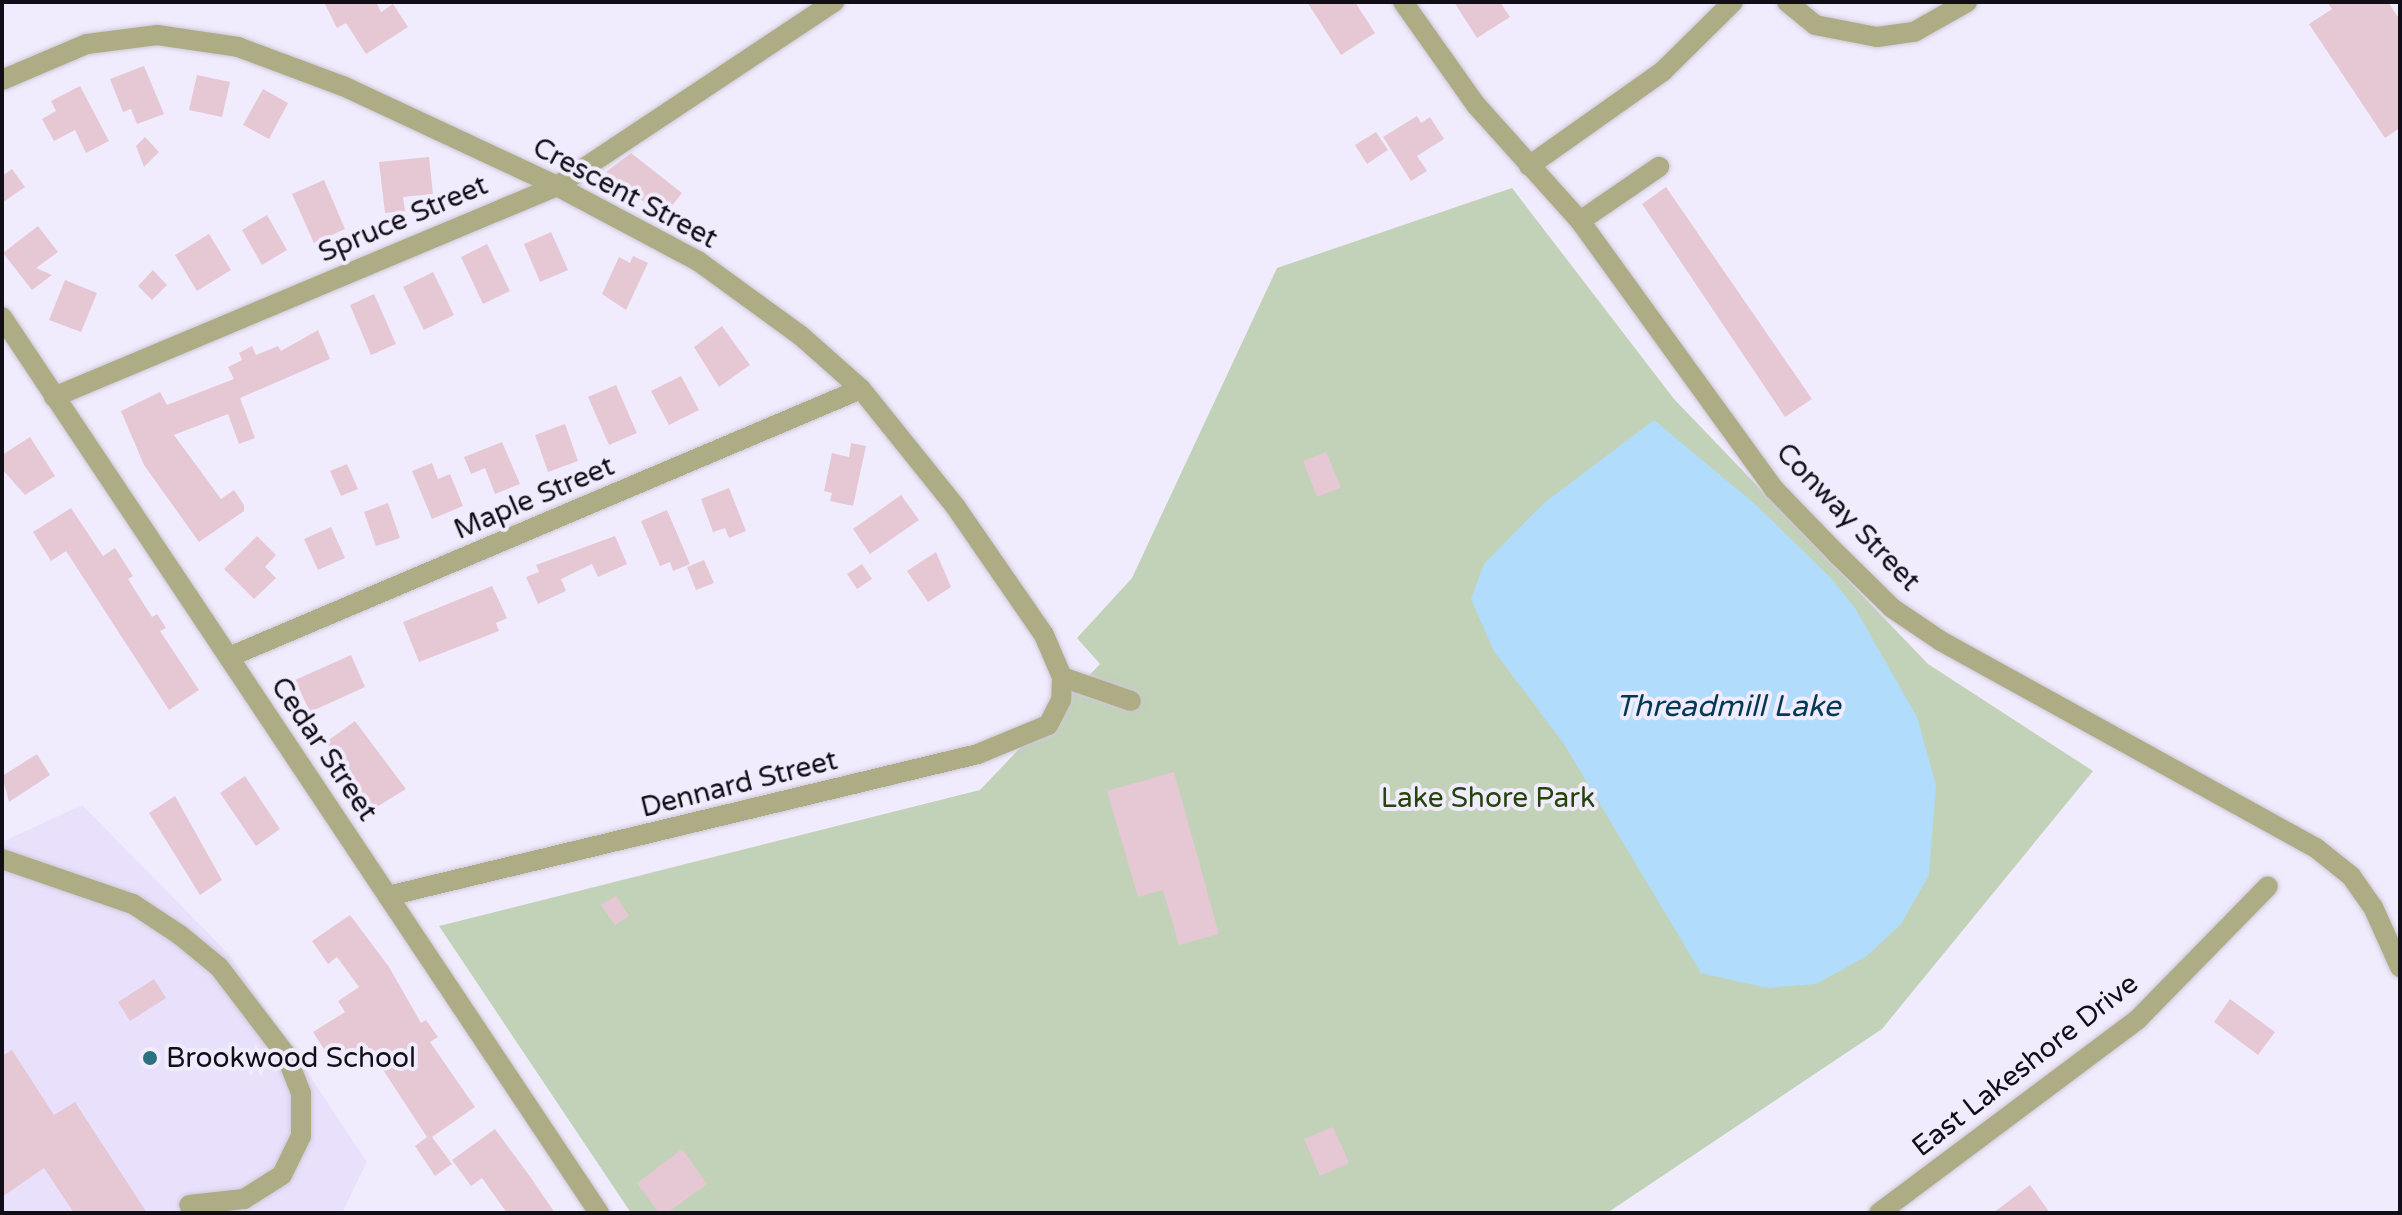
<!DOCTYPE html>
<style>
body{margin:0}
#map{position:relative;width:2402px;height:1215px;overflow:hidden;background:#f1ecfd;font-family:"Varela Round",sans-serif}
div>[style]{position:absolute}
.built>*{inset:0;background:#e9e1fc}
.green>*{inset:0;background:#c1d2b8}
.water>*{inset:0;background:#b1dcfb}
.building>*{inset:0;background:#e6c8d4}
.roads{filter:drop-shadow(0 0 2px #cdc8d8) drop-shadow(0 0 2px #cdc8d8)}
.minor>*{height:20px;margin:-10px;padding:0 10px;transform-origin:10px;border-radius:10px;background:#adac84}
.dots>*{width:22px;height:22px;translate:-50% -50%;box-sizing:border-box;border:4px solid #f1ecfd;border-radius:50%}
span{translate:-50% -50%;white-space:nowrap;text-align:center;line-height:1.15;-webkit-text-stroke:8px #f1ecfd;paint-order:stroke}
.street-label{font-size:28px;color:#110e17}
.park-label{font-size:28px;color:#254409}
.poi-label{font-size:28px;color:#110e17}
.left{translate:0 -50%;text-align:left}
.water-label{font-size:30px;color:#003955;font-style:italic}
.frame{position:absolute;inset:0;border:4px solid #110e17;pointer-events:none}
</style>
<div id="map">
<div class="built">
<div style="clip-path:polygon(82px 805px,229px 954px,367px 1162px,342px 1213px,2px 1213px,2px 842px)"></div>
</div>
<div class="green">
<div style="clip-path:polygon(1512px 188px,1674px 399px,1928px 664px,2093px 771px,1882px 1029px,1607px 1213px,631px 1213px,439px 926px,980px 790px,1100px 664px,1077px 638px,1132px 578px,1277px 268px)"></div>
</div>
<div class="water">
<div style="clip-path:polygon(1654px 420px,1755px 504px,1829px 576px,1855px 608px,1917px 717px,1936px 785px,1929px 875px,1901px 924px,1867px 956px,1816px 984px,1767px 988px,1701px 973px,1564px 744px,1494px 651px,1471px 599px,1484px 564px,1544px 503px)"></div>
</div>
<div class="building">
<div style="clip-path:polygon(324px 2px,376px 2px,381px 12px,393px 4px,408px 27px,366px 54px,346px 23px,337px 28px)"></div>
<div style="clip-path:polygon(1307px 2px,1355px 2px,1375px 33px,1341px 55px)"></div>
<div style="clip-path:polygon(1454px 2px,1500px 2px,1510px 17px,1477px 38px)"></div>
<div style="clip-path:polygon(2327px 2px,2388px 2px,2400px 20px,2400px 128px,2385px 138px,2309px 24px,2332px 9px)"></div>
<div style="clip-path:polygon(144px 66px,164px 114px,137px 124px,131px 109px,123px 112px,110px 79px)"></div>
<div style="clip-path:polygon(197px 75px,230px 82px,222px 117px,189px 110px)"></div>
<div style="clip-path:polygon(80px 86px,109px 141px,86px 153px,75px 130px,54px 141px,42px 119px,56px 111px,51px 101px)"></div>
<div style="clip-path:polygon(263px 89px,288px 103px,269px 139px,243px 125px)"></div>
<div style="clip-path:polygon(1417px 116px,1421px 123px,1430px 117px,1444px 139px,1417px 156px,1427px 171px,1411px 181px,1383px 137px)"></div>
<div style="clip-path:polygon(1376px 132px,1388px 150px,1367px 164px,1355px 145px)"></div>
<div style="clip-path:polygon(145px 137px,159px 152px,144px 167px,136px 146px)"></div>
<div style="clip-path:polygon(631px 153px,682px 193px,663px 217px,606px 172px)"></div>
<div style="clip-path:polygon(429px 157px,433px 194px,403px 197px,405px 211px,385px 213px,379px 162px)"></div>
<div style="clip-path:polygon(12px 169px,25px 187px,2px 203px,2px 176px)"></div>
<div style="clip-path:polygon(324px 180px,345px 229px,314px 243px,292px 194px)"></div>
<div style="clip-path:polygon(1666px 187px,1812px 399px,1785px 417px,1642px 204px)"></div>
<div style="clip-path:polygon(267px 215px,287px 250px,262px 265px,242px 230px)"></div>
<div style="clip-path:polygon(38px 226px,58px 252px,36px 268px,52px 275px,32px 290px,3px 253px)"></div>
<div style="clip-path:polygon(551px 232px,568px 270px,540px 282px,524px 244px)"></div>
<div style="clip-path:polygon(209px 234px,231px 270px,197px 291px,175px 255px)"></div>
<div style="clip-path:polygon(487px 244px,510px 291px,483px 304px,461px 257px)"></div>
<div style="clip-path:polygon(633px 256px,648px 263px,626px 310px,602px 294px,619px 257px,630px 263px)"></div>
<div style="clip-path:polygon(153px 270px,167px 285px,152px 300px,138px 286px)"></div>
<div style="clip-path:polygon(433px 272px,454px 315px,424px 330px,403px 287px)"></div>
<div style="clip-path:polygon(65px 280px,97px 293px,81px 332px,49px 320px)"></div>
<div style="clip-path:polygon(374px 294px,396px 344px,371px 355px,350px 305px)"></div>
<div style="clip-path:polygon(722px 326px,750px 365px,719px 387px,694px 347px)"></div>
<div style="clip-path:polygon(318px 330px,330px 359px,240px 398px,255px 438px,239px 444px,228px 414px,174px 435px,221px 499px,234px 490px,244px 505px,244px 511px,199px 542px,144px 465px,121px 411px,160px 392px,167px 405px,234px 379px,228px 367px,242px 360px,239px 353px,252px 346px,256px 355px,278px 346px,281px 351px)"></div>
<div style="clip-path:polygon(681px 376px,699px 410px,669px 425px,651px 391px)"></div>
<div style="clip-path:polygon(616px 385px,637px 433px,609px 445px,588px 397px)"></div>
<div style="clip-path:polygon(565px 424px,578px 461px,548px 472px,535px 435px)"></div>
<div style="clip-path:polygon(30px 437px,55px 476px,25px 495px,2px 469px,2px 455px)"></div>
<div style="clip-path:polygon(502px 442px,520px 484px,495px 494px,485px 468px,471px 474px,464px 457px)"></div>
<div style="clip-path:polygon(851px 443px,866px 446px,853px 506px,830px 501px,832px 493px,824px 491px,832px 453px,849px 457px)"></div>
<div style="clip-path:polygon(1326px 452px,1341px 488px,1317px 497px,1303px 461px)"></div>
<div style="clip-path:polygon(432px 463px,438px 479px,450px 474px,463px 506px,432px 519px,412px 471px)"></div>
<div style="clip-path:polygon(347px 464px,358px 489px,341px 496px,330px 471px)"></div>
<div style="clip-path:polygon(729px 488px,746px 531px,729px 538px,725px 528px,713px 532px,701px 499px)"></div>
<div style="clip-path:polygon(901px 495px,919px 520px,870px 554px,853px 529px)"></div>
<div style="clip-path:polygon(388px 503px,400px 538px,376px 546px,364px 512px)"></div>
<div style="clip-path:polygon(71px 508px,103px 556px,115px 548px,133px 576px,128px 579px,152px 617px,157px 614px,166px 628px,160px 631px,199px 690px,169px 710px,66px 551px,51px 561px,33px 532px)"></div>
<div style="clip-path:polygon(667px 510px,690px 564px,673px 571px,670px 562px,660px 566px,641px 521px)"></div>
<div style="clip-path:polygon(331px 527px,345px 558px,318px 570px,304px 539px)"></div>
<div style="clip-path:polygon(257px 536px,276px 555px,265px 567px,276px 578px,254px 599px,224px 569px)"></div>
<div style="clip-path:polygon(615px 536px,627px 564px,598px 577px,592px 564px,561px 579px,566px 591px,538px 604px,526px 577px,539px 572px,536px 565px)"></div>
<div style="clip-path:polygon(936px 552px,951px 587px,928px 602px,907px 571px)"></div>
<div style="clip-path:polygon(704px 560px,714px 583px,696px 590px,687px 567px)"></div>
<div style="clip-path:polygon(862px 564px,872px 579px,857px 589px,847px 574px)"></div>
<div style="clip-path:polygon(492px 586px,507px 618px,496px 623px,499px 631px,419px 662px,403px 622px)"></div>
<div style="clip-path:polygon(351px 655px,365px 687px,310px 712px,295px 680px)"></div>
<div style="clip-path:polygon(355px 721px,406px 789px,370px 811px,326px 742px)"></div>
<div style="clip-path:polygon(37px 754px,50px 775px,9px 802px,2px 776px)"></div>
<div style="clip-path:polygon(1174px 772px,1219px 934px,1179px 945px,1163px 890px,1138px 897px,1107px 791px)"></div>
<div style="clip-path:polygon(245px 776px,280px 829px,256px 846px,220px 793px)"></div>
<div style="clip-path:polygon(175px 796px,222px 880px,200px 895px,149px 813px)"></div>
<div style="clip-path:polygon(616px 896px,629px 916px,615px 925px,601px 905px)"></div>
<div style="clip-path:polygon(350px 915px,389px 967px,421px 1023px,426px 1020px,438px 1037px,430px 1042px,475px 1107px,432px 1137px,452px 1164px,435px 1176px,415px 1146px,427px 1137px,366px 1044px,334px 1065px,313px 1032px,345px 1012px,338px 1001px,359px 987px,337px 957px,328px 964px,312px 941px)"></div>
<div style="clip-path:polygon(154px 979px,166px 998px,130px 1021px,118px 1002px)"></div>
<div style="clip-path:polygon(2230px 999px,2275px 1032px,2258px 1055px,2214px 1022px)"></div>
<div style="clip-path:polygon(12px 1050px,54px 1115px,75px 1102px,147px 1213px,74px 1213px,44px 1168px,2px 1197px,2px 1056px)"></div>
<div style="clip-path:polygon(1333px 1127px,1349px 1163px,1320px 1176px,1304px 1139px)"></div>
<div style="clip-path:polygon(495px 1129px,531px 1178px,555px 1213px,507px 1213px,482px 1178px,471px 1186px,452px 1160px)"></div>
<div style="clip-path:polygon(682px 1149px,707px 1184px,667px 1213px,659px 1213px,637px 1183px)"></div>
<div style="clip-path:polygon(2030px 1185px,2050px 1213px,1993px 1213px)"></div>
</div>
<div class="roads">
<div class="minor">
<div style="left:1403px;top:2px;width:126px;rotate:54.7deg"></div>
<div style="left:1476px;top:105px;width:156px;rotate:48.1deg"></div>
<div style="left:1580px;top:221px;width:331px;rotate:54.1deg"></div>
<div style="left:1774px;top:489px;width:91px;rotate:45.9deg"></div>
<div style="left:1837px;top:554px;width:77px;rotate:44.5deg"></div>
<div style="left:1892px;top:608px;width:59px;rotate:34deg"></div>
<div style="left:1941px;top:641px;width:428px;rotate:28.9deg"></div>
<div style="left:2316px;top:848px;width:45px;rotate:38.7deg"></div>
<div style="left:2351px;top:876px;width:38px;rotate:55deg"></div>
<div style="left:2373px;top:907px;width:66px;rotate:65.8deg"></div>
<div style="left:1787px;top:2px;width:36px;rotate:39deg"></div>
<div style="left:1815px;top:25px;width:63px;rotate:11deg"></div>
<div style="left:1877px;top:37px;width:37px;rotate:-8deg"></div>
<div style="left:1914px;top:32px;width:61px;rotate:-29.5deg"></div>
<div style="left:2px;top:80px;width:92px;rotate:-23deg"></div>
<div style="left:87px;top:44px;width:71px;rotate:-7.3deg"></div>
<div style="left:157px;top:35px;width:82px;rotate:8.4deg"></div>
<div style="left:238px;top:47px;width:112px;rotate:20.4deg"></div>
<div style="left:343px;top:86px;width:236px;rotate:25deg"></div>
<div style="left:557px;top:186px;width:160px;rotate:28deg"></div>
<div style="left:698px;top:261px;width:126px;rotate:36deg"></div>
<div style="left:800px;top:335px;width:81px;rotate:41.5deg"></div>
<div style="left:861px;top:389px;width:150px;rotate:51.2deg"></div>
<div style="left:955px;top:506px;width:157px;rotate:55.4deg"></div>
<div style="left:1044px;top:635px;width:46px;rotate:66.8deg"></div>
<div style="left:1062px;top:677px;width:23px;rotate:92deg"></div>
<div style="left:1061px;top:700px;width:28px;rotate:117deg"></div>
<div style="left:1048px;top:725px;width:76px;rotate:157.5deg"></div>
<div style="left:978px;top:754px;width:607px;rotate:166.47deg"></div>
<div style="left:1529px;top:166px;width:164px;rotate:-35.3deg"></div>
<div style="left:1663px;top:71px;width:98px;rotate:-44.6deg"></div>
<div style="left:1580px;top:221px;width:96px;rotate:-34.4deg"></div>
<div style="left:2px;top:317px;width:1077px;rotate:56.32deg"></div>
<div style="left:54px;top:397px;width:545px;rotate:-22.76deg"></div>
<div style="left:557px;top:186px;width:333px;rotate:-33.6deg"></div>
<div style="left:229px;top:657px;width:686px;rotate:-22.98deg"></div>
<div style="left:1062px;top:677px;width:73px;rotate:19.2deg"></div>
<div style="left:2px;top:859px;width:139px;rotate:19deg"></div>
<div style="left:133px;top:904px;width:56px;rotate:33.4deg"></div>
<div style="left:180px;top:935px;width:50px;rotate:39.4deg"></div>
<div style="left:219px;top:967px;width:111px;rotate:52.7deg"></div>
<div style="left:286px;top:1055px;width:41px;rotate:68.5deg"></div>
<div style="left:301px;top:1093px;width:43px;rotate:90deg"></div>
<div style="left:301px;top:1136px;width:43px;rotate:116deg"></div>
<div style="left:282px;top:1175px;width:45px;rotate:147.7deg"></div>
<div style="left:244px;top:1199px;width:55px;rotate:173.8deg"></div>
<div style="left:1879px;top:1213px;width:322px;rotate:-36.8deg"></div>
<div style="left:2137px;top:1020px;width:187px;rotate:-45.6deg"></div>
</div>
</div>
<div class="dots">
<div style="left:150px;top:1058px;background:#2b717f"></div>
</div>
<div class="street-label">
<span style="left:625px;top:193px;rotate:28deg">Crescent Street</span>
<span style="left:403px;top:219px;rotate:-23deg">Spruce Street</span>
<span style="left:534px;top:498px;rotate:-23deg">Maple Street</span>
<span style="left:1848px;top:517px;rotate:46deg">Conway Street</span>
<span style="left:324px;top:749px;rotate:56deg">Cedar Street</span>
<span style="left:739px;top:784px;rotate:-14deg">Dennard Street</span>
<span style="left:2025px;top:1065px;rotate:-38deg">East Lakeshore Drive</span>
</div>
<div class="park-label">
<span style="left:1488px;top:798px">Lake Shore Park</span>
</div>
<div class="poi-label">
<span class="left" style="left:166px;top:1058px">Brookwood School</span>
</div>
<div class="water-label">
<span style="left:1728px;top:707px">Threadmill Lake</span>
</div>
<div class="frame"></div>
</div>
